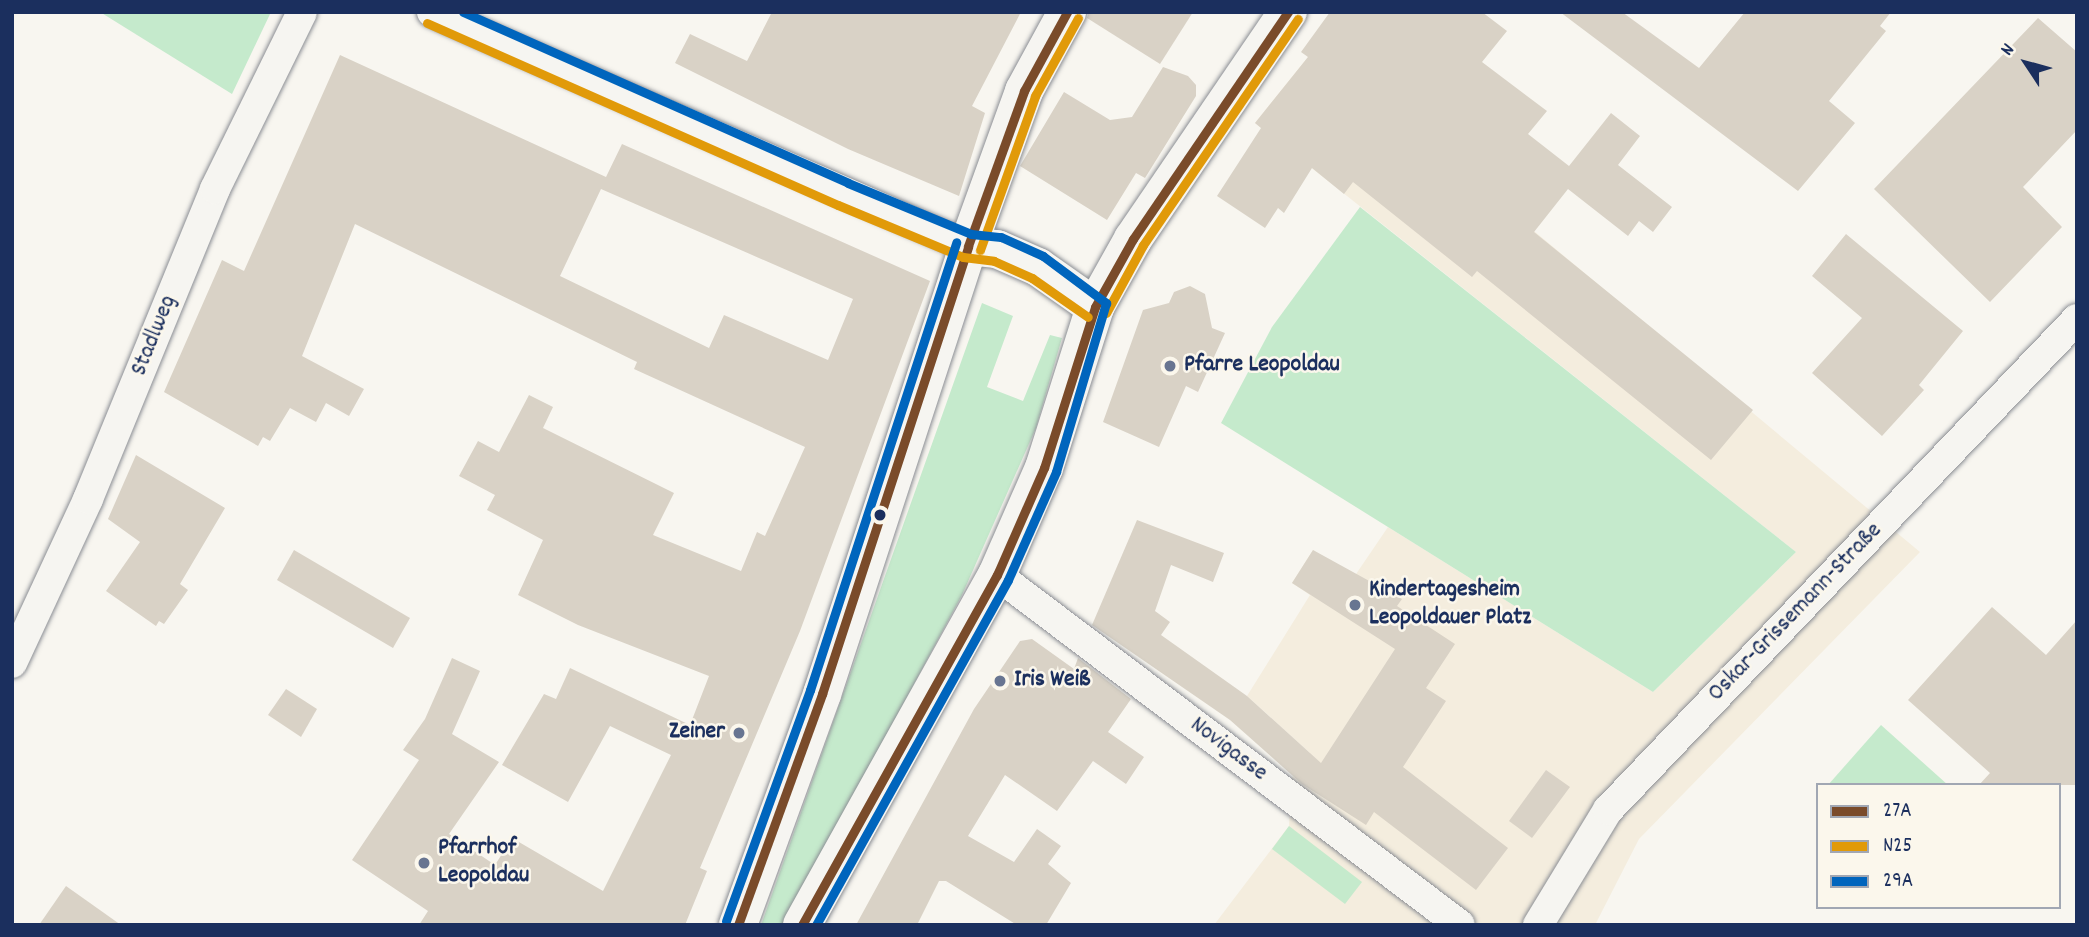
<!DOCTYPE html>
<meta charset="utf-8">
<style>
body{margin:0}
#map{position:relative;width:2089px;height:937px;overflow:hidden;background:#f8f6f0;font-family:Dekko,sans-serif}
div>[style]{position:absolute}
.built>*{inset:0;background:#f4edde}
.green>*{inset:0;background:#c5eacc}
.building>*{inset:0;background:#d9d2c6}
.roads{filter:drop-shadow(0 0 2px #8b8e94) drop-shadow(0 0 2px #8b8e94)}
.minor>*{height:30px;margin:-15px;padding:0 15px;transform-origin:15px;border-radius:15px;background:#f6f5f1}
.tertiary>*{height:38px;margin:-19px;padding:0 19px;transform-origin:19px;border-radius:19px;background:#f6f5f1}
.bus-1>*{height:9px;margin:-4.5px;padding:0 4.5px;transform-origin:4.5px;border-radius:4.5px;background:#7a4b2a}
.bus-2>*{height:9px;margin:-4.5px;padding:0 4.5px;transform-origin:4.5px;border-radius:4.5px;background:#e19a09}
.bus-3>*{height:9px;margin:-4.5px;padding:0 4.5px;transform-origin:4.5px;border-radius:4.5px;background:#0065bd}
.dots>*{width:19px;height:19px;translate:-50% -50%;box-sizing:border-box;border:4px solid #fbf7ec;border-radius:50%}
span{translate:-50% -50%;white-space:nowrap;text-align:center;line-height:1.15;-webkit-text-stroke:5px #fbf7ec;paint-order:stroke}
.street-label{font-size:24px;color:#1b2f5e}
.poi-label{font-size:24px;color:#1b2f5e;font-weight:700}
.left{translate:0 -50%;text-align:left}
.right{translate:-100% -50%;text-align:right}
.frame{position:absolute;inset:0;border:14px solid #1b2f5e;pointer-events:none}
.legend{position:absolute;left:1816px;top:783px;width:245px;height:126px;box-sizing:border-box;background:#fbf7ec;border:2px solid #a1a7b3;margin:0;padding:9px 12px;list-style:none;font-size:21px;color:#1b2f5e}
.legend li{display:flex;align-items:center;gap:14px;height:35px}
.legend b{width:35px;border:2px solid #a1a7b3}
.north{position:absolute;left:1991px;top:28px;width:70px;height:70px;-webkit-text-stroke:5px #fbf7ec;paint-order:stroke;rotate:306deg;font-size:19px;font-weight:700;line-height:28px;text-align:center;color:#1b2f5e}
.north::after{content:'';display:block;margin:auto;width:24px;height:32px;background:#1b2f5e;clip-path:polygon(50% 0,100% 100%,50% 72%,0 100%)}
</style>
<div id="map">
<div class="built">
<div style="clip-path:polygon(1308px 57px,1534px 231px,1920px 552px,1639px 839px,1595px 925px,1214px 925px,1289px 826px,1291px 779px,1310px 753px,1247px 696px,1310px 595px,1292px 583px,1313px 550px,1354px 577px,1388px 527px,1653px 692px,1796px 552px,1255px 123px)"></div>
</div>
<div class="green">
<div style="clip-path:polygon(100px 12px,271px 12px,232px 94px)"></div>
<div style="clip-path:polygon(1360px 207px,1796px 552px,1653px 692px,1221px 423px,1272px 327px)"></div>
<div style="clip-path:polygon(982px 303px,1013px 316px,987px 387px,1023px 401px,1050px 335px,1062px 338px,1036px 428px,962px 595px,784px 925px,761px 925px)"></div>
<div style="clip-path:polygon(1881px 725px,1948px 785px,1828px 785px)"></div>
<div style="clip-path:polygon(1289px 826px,1362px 882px,1345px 904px,1272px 849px)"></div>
</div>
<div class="building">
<div style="clip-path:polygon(772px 12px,1021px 12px,972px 106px,985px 113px,959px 196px,848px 149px,675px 63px,690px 34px,747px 61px)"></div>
<div style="clip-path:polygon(1089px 12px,1193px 12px,1160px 64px,1087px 18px)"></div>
<div style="clip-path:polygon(1330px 12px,1482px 12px,1507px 31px,1482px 62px,1547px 111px,1528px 134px,1569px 166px,1611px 113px,1640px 136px,1618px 165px,1672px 207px,1653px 232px,1639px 221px,1628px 236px,1568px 189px,1534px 232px,1753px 410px,1711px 460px,1477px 271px,1472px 277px,1353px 182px,1344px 194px,1312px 168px,1284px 213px,1278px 208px,1265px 228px,1217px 196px,1261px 128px,1255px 123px,1308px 57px,1301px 52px)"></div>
<div style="clip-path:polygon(1560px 12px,1622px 12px,1699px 68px,1745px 12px,1891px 12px,1880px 26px,1886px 31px,1829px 101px,1855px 123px,1798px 191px)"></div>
<div style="clip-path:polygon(2038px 18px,2077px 52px,2077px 130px,2023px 187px,2062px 227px,1990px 302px,1874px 189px)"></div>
<div style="clip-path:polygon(evenodd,340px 55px,606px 177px,622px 144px,930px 281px,800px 631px,700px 868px,707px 871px,685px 925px,419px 925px,428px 911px,352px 860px,419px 760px,403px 750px,425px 719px,452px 658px,480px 671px,452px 734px,499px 762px,449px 834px,495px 865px,512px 838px,603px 891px,671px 755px,610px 726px,568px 802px,502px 765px,544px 694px,556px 699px,570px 668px,690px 725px,709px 676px,578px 625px,518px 595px,543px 540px,487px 510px,495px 495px,459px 476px,478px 441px,499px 452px,529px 395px,553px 407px,543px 428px,674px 493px,653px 535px,741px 571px,757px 532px,765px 536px,805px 447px,634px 369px,637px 362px,355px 224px,302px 356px,364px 389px,349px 416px,326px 403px,316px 422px,290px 408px,270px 441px,263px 437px,258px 446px,164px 392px,222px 260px,244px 271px,340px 55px,601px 189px,853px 299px,828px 360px,724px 315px,709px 348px,560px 276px,601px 189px)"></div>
<div style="clip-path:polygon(1163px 67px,1188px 76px,1196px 85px,1196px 96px,1145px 178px,1136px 173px,1107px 220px,1020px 166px,1064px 92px,1110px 120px,1132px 117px)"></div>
<div style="clip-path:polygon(1846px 234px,1963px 331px,1919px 385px,1924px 390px,1882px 436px,1812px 373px,1862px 318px,1812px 276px)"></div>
<div style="clip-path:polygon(1190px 286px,1205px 294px,1212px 328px,1225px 333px,1198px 392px,1186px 386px,1159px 447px,1103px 422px,1143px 310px,1169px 303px,1174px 292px)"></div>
<div style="clip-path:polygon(136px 455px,225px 508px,180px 584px,188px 590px,164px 624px,159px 621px,156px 626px,106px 591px,140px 542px,108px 519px)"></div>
<div style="clip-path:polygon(1137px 520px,1224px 553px,1213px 582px,1171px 565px,1155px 611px,1170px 622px,1161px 635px,1247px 696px,1321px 763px,1395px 649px,1292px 583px,1313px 550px,1402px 599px,1397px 606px,1455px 644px,1426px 688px,1446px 701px,1403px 767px,1508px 848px,1476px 890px,1374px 812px,1366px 825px,1302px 784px,1230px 720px,1092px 625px)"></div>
<div style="clip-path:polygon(294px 550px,410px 618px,393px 648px,277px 580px)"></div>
<div style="clip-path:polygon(1992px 607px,2046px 655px,2077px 620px,2077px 785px,1979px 785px,1990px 773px,1908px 700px)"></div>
<div style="clip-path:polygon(1032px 639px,1074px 669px,1078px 658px,1131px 699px,1108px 732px,1144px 757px,1126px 784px,1093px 761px,1057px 811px,1005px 775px,968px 836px,1014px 862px,1037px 829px,1061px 846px,1048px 864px,1071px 883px,1046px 925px,1017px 925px,946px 881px,939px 881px,917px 925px,856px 925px,974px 709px,1020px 641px)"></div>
<div style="clip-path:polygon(286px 689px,317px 709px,301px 737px,268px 715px)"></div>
<div style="clip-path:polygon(1546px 770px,1570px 787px,1532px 838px,1509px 821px)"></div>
<div style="clip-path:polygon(66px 886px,121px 925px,39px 925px)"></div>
</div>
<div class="roads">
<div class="minor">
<div style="left:432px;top:12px;width:585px;rotate:23.58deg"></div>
<div style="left:997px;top:575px;width:580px;rotate:37.09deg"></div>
<div style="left:12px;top:663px;width:181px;rotate:-65.1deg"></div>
<div style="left:88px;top:499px;width:335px;rotate:-67.7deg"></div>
<div style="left:215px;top:189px;width:197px;rotate:-63.8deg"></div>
<div style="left:1538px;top:925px;width:135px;rotate:-58.7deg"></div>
<div style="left:1608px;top:810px;width:679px;rotate:-46.31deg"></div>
</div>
<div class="tertiary">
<div style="left:968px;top:246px;width:29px;rotate:6deg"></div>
<div style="left:997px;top:249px;width:45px;rotate:23.7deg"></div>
<div style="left:1038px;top:267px;width:70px;rotate:35.1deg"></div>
<div style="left:738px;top:925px;width:246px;rotate:-70deg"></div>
<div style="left:822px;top:694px;width:471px;rotate:-71.9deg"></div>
<div style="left:968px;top:246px;width:165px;rotate:-70.1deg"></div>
<div style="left:1024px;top:91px;width:90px;rotate:-61.4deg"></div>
<div style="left:802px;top:925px;width:401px;rotate:-60.9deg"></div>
<div style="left:997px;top:575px;width:117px;rotate:-66.3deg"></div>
<div style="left:1044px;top:468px;width:169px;rotate:-72.4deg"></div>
<div style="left:1095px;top:307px;width:78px;rotate:-60.8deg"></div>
<div style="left:1133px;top:239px;width:275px;rotate:-55.7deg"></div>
</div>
</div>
<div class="bus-1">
<div style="left:738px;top:925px;width:246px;rotate:-70deg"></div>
<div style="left:822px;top:694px;width:471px;rotate:-71.9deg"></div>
<div style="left:968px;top:246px;width:165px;rotate:-70.1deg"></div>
<div style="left:1024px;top:91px;width:90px;rotate:-61.4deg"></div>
<div style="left:802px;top:925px;width:401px;rotate:-60.9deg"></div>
<div style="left:997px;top:575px;width:117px;rotate:-66.3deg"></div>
<div style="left:1044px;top:468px;width:169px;rotate:-72.4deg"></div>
<div style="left:1095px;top:307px;width:78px;rotate:-60.8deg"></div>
<div style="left:1133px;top:239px;width:275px;rotate:-55.7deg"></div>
</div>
<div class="bus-2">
<div style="left:427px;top:23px;width:449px;rotate:23.9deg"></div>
<div style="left:838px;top:205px;width:135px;rotate:22.6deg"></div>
<div style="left:963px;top:257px;width:31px;rotate:7deg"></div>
<div style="left:994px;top:261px;width:42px;rotate:24.1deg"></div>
<div style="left:1032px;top:278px;width:68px;rotate:34.9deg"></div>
<div style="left:980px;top:250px;width:164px;rotate:-70.3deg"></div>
<div style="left:1035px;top:96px;width:89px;rotate:-61.1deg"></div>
<div style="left:1106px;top:313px;width:77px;rotate:-61.4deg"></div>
<div style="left:1143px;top:245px;width:274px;rotate:-55.6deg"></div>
</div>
<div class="bus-3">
<div style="left:463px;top:12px;width:421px;rotate:23.9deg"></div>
<div style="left:848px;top:183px;width:133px;rotate:22.5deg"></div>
<div style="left:971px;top:234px;width:30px;rotate:6deg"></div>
<div style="left:1001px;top:237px;width:46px;rotate:24.3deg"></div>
<div style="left:1043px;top:256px;width:79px;rotate:36.7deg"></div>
<div style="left:1106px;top:303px;width:176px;rotate:106.5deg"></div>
<div style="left:1056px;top:472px;width:118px;rotate:114deg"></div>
<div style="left:1008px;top:580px;width:395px;rotate:119.1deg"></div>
<div style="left:726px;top:921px;width:246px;rotate:-70deg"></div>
<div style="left:810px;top:690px;width:471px;rotate:-71.9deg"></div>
</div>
<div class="dots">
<div style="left:1170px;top:366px;background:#687591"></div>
<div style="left:880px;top:515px;background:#1b2f5e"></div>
<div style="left:1355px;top:605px;background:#687591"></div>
<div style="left:1000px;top:681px;background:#687591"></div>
<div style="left:739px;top:733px;background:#687591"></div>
<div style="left:424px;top:863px;background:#687591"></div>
</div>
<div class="street-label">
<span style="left:155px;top:336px;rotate:-68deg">Stadlweg</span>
<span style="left:1796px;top:613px;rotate:-46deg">Oskar-Grissemann-Straße</span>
<span style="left:1228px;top:750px;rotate:37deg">Novigasse</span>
</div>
<div class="poi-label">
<span class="left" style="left:1184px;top:366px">Pfarre Leopoldau</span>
<span class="left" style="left:1369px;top:605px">Kindertagesheim<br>Leopoldauer Platz</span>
<span class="left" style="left:1014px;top:681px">Iris Weiß</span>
<span class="right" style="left:725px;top:733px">Zeiner</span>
<span class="left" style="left:438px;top:863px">Pfarrhof<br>Leopoldau</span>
</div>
<div class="frame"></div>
<ul class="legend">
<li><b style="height:9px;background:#7a4b2a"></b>27A</li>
<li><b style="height:9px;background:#e19a09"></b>N25</li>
<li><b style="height:9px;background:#0065bd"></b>29A</li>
</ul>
<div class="north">N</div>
</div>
